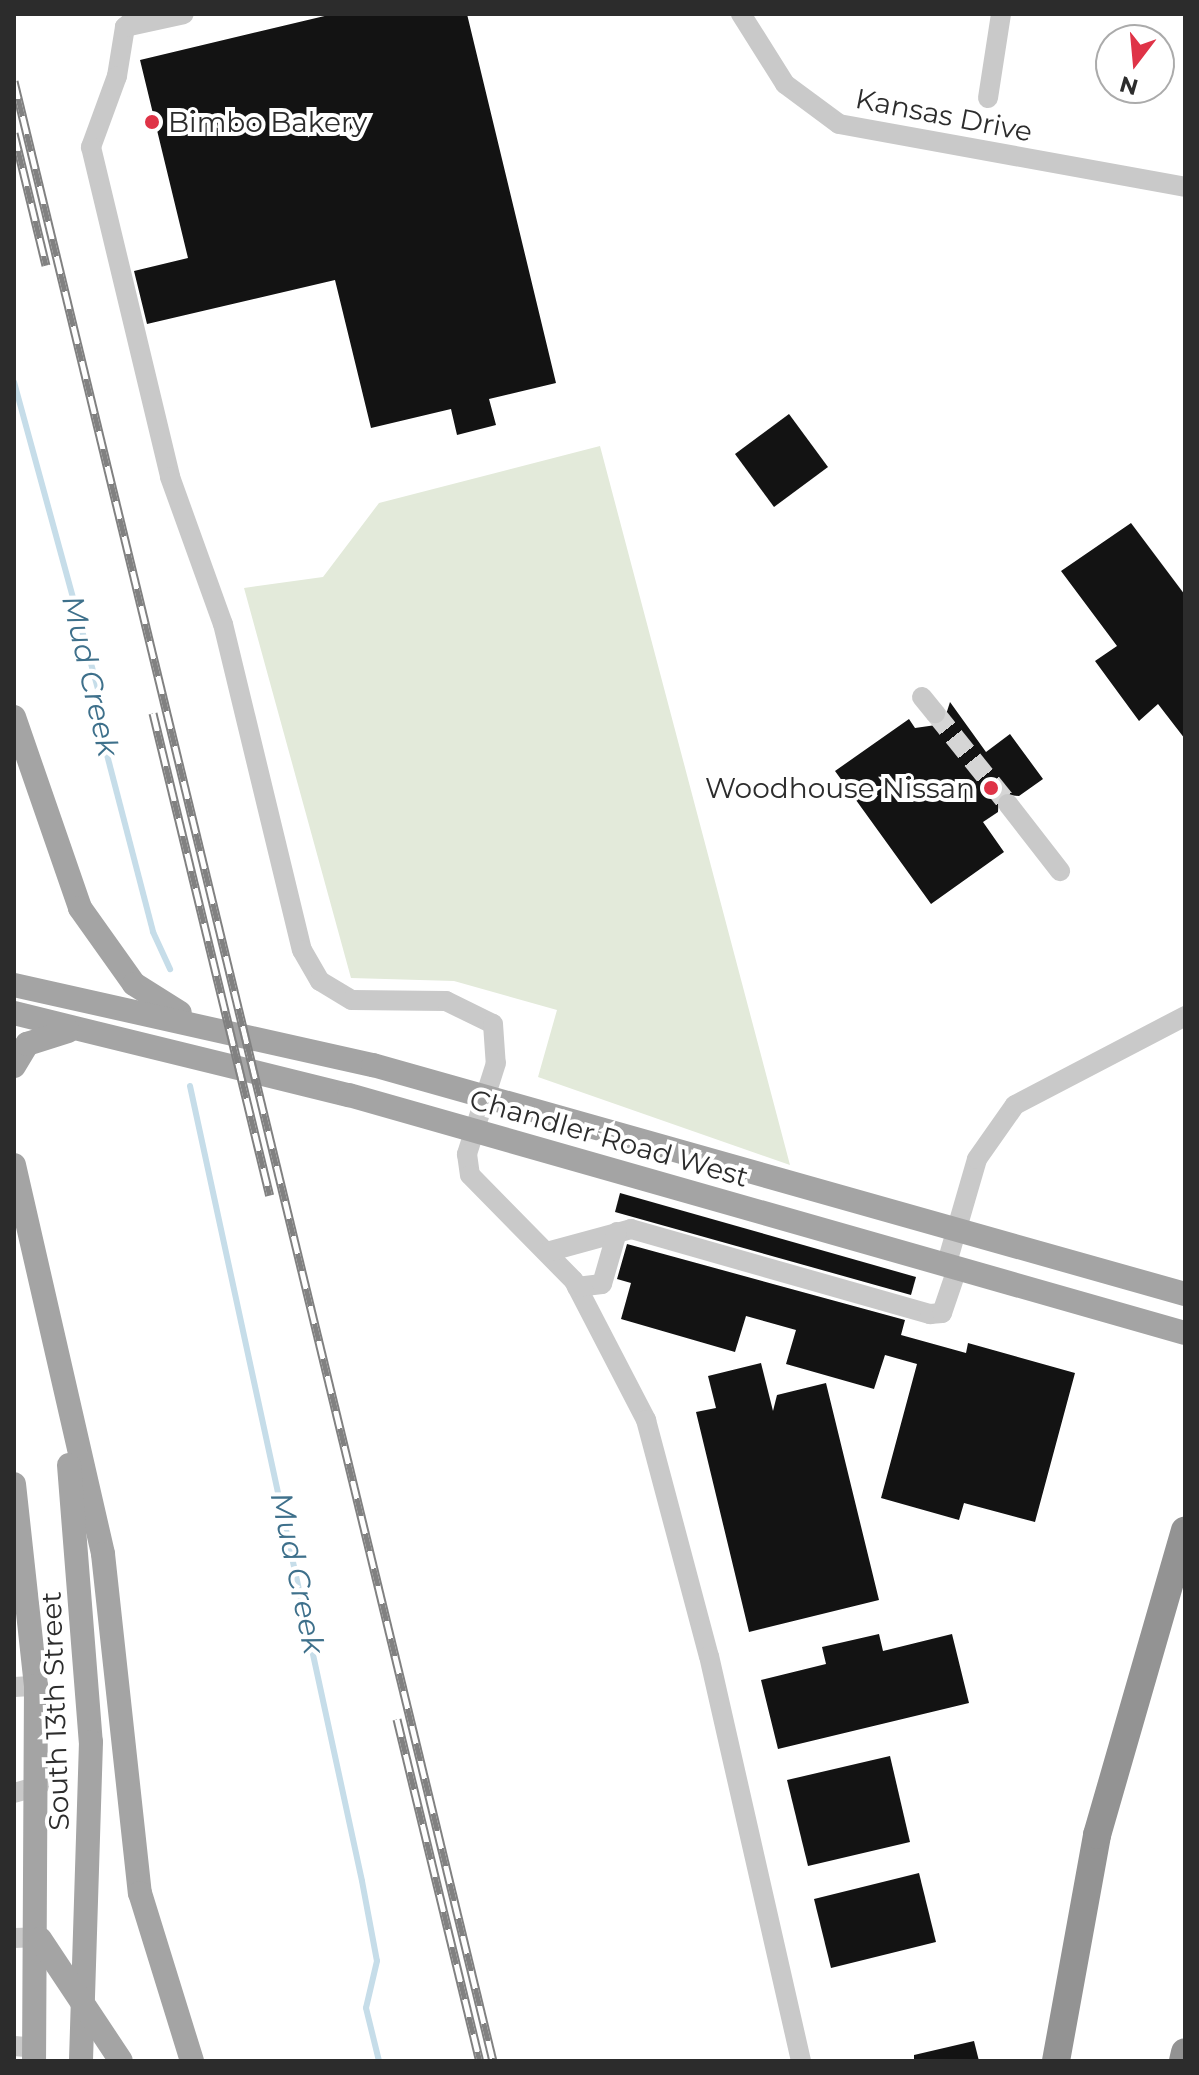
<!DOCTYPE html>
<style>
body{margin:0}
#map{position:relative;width:1199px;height:2075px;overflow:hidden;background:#fff;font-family:Montserrat,sans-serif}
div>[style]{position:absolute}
.green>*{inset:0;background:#e3eada}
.stream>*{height:6px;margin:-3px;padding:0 3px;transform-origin:3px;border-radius:3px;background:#c6dde9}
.building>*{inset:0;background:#131313}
.minor-tunnel>*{height:20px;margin-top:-10px;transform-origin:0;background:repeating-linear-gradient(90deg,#d5d5d5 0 20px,transparent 0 30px)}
.minor>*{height:20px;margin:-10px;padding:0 10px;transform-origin:10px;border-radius:10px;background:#c9c9c9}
.major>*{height:24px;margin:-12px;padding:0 12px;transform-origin:12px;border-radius:12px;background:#a4a4a4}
.highway>*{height:28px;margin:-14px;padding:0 14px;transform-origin:14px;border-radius:14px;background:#939393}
.rail>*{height:9px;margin-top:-4.5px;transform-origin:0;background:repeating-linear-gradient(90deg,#fff 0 18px,#818181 0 36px);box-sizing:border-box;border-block:2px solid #818181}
.dots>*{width:22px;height:22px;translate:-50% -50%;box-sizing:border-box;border:4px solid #fff;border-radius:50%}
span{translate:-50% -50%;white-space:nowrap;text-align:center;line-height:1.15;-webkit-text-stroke:8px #fff;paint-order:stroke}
.street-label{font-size:28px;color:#2c2c2c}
.poi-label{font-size:28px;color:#2c2c2c}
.left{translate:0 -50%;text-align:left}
.right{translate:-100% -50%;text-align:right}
.water-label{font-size:30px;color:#3e708b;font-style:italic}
.frame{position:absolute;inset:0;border:16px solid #2c2c2c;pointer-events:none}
.north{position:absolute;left:1095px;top:24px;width:80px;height:80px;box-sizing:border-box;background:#fff;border:2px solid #ababab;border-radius:50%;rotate:196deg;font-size:22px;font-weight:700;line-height:32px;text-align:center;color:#2c2c2c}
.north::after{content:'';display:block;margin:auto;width:28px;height:36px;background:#df3347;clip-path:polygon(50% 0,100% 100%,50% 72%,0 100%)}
</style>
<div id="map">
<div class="green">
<div style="clip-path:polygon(600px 446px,790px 1165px,538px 1077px,557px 1010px,454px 981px,351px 978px,244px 588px,323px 577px,379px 503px)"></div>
</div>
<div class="stream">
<div style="left:14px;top:382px;width:322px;rotate:74.7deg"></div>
<div style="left:99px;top:693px;width:58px;rotate:83.1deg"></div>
<div style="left:106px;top:751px;width:187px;rotate:75.4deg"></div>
<div style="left:153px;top:932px;width:41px;rotate:65.3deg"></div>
<div style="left:190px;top:1086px;width:813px;rotate:77.79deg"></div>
<div style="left:362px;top:1881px;width:81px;rotate:79.4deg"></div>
<div style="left:377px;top:1961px;width:48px;rotate:103.2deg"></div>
<div style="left:366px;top:2008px;width:55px;rotate:76.2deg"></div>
</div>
<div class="building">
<div style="clip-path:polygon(333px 14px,467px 14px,556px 383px,489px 399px,496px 425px,457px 435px,451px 409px,371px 428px,335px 280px,147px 324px,134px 271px,188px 258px,140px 60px)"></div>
<div style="clip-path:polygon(789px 414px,828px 467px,774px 507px,735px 454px)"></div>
<div style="clip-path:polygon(1131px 523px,1185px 595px,1185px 739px,1158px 704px,1139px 721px,1095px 661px,1117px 646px,1061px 571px)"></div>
<div style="clip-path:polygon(950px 702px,986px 752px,1010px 734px,1043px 779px,1019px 796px,999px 794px,998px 812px,983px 822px,1004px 852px,931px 904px,835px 771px,909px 719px,915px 728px,943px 724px)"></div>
<div style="clip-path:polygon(620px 1193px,916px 1277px,911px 1295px,615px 1212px)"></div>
<div style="clip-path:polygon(627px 1244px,905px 1320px,901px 1335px,966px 1353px,968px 1343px,1075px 1373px,1035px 1522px,964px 1503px,959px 1520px,881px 1498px,917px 1364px,885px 1355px,874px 1389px,786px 1364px,796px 1330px,746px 1316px,735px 1352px,621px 1319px,631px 1283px,617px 1279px)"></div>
<div style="clip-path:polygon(761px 1363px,773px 1411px,777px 1395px,826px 1383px,879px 1600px,749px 1632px,696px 1412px,716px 1408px,708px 1376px)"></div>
<div style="clip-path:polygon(879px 1634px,883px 1651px,952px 1634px,969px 1703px,778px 1749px,761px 1680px,826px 1664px,822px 1647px)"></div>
<div style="clip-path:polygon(890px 1756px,910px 1842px,808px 1866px,787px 1780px)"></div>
<div style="clip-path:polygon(919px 1873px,936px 1942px,831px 1968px,814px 1899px)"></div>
<div style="clip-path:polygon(974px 2041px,979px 2061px,914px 2061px,914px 2055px)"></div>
</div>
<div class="minor-tunnel">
<div style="left:935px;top:713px;width:117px;rotate:51.3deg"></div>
</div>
<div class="minor">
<div style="left:140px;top:14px;width:20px;rotate:139deg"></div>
<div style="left:125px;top:27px;width:50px;rotate:99.3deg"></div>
<div style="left:117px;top:76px;width:76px;rotate:110.1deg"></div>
<div style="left:91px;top:147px;width:339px;rotate:76.5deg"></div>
<div style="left:170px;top:477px;width:156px;rotate:70.2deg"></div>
<div style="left:223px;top:624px;width:335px;rotate:76.4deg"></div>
<div style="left:302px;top:950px;width:36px;rotate:60deg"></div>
<div style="left:320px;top:981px;width:37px;rotate:31deg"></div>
<div style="left:352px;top:1000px;width:94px;rotate:0.6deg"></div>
<div style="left:446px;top:1001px;width:52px;rotate:26.1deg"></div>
<div style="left:493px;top:1024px;width:39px;rotate:86deg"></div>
<div style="left:496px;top:1063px;width:96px;rotate:107.7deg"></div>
<div style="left:467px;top:1154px;width:21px;rotate:82deg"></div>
<div style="left:470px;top:1175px;width:148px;rotate:45.5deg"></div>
<div style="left:574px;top:1281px;width:157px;rotate:62.6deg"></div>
<div style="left:646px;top:1420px;width:244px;rotate:75.1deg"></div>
<div style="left:709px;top:1656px;width:415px;rotate:77.2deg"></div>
<div style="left:741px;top:14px;width:83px;rotate:57.8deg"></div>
<div style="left:785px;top:84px;width:67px;rotate:36.5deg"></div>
<div style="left:839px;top:124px;width:352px;rotate:10.3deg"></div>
<div style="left:125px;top:27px;width:60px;rotate:-12.4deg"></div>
<div style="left:988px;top:98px;width:85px;rotate:-81.2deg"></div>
<div style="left:922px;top:697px;width:21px;rotate:51deg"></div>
<div style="left:1008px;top:804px;width:85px;rotate:52.2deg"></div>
<div style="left:547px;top:1252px;width:87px;rotate:-15.3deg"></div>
<div style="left:631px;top:1229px;width:311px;rotate:15.9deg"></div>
<div style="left:930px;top:1314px;width:12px;rotate:-5deg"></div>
<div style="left:942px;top:1313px;width:46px;rotate:-71.2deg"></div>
<div style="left:946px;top:1266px;width:111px;rotate:-73.8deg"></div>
<div style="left:977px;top:1159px;width:66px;rotate:-54.9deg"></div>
<div style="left:1015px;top:1105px;width:192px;rotate:-27.6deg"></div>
<div style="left:577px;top:1287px;width:25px;rotate:-7deg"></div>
<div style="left:602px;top:1284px;width:54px;rotate:-73.9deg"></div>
<div style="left:14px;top:1687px;width:22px;rotate:-3deg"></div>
<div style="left:14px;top:1793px;width:26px;rotate:-16deg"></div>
<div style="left:14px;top:1938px;width:25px;rotate:-2deg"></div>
<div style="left:14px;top:2046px;width:21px;rotate:5deg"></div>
</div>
<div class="major">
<div style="left:14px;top:717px;width:202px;rotate:70.9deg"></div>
<div style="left:80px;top:908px;width:93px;rotate:54.6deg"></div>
<div style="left:134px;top:984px;width:54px;rotate:32.2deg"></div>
<div style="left:14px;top:985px;width:368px;rotate:12.6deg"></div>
<div style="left:373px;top:1065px;width:844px;rotate:15.75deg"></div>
<div style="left:14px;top:1013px;width:345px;rotate:13.8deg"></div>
<div style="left:349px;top:1095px;width:869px;rotate:15.89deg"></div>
<div style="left:14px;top:1066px;width:26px;rotate:-59deg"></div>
<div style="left:27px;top:1044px;width:43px;rotate:-17.6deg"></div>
<div style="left:14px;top:1165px;width:399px;rotate:77.1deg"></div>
<div style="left:103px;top:1554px;width:341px;rotate:83.8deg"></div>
<div style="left:140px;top:1893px;width:176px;rotate:72.8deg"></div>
<div style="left:69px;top:1465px;width:278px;rotate:85.5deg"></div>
<div style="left:91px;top:1742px;width:319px;rotate:91.8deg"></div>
<div style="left:14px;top:1484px;width:203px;rotate:83.8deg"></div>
<div style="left:36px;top:1686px;width:375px;rotate:90.3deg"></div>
<div style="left:40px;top:1939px;width:146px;rotate:56.4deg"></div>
</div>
<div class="highway">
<div style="left:1056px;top:2061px;width:230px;rotate:-79.7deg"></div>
<div style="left:1097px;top:1835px;width:317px;rotate:-73.9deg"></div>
<div style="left:1183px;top:2061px;width:9px;rotate:-77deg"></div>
</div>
<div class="rail">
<div style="left:14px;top:81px;width:2037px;rotate:76.4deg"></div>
<div style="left:14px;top:133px;width:136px;rotate:76.4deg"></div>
<div style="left:153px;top:713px;width:496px;rotate:76.4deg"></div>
<div style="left:397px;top:1719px;width:352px;rotate:76.4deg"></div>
</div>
<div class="dots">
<div style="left:152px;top:122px;background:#df3347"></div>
<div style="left:991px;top:788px;background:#df3347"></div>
</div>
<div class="street-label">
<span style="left:944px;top:115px;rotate:11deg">Kansas Drive</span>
<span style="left:609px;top:1138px;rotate:16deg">Chandler Road West</span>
<span style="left:55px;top:1711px;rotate:-92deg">South 13th Street</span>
</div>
<div class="poi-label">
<span class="left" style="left:168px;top:122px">Bimbo Bakery</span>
<span class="right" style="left:975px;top:788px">Woodhouse Nissan</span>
</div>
<div class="water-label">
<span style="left:90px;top:676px;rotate:77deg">Mud Creek</span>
<span style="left:297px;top:1573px;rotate:78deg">Mud Creek</span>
</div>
<div class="frame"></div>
<div class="north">N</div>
</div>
